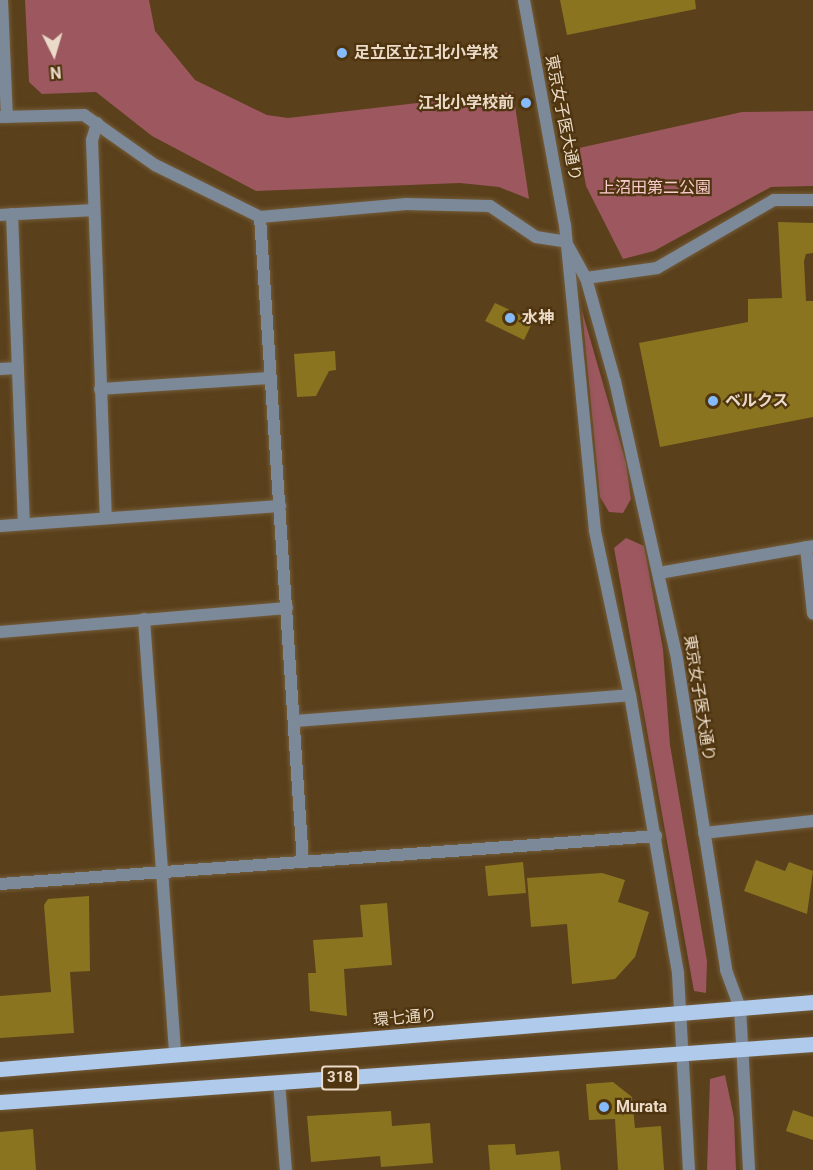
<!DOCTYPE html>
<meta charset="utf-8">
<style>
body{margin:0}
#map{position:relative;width:813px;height:1170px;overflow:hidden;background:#5a401b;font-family:Roboto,"Noto Sans JP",sans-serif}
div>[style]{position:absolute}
.green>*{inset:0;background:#9c575f}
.building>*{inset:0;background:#8a7420}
.roads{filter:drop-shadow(0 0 2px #745c3a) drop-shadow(0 0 2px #745c3a)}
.minor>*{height:12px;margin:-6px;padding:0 6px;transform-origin:6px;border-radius:6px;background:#7c8999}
.tertiary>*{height:12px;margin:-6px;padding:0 6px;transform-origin:6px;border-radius:6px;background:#7c8999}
.primary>*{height:15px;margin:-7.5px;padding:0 7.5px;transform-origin:7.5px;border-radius:7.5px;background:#afcaea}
.dots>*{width:16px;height:16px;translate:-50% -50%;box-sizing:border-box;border:3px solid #4f350f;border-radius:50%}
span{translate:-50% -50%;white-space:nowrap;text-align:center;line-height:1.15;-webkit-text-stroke:4.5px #4f350f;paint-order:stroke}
.shield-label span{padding:2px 4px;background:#4f350f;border:2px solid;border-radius:4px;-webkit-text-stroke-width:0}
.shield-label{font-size:15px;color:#eadac7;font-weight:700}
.poi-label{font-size:16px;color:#eadac7;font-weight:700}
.left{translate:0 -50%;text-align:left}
.right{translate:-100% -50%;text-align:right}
.street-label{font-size:16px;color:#eadac7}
.park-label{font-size:16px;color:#fbcccf}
.north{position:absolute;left:24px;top:24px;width:60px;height:60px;-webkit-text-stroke:4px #4f350f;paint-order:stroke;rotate:175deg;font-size:16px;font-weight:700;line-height:24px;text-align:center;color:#eadac7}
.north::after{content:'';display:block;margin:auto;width:21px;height:27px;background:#eadac7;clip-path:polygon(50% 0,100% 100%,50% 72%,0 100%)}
</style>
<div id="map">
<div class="green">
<div style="clip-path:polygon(25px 0,149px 0,155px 31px,195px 80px,267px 115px,288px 118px,513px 92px,529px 199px,499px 187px,460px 183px,256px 191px,152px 136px,96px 92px,42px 94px,29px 82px)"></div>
<div style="clip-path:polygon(813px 111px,813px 186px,771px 187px,654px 251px,623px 259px,586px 186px,579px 148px,742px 112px)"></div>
<div style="clip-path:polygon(582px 311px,626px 463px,631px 499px,623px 513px,609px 512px,600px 497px)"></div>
<div style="clip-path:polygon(626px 538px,644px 546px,663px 649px,670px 745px,707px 961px,706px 993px,694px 991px,614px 548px)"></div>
<div style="clip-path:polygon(725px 1075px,734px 1118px,736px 1170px,707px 1170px,710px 1079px)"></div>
</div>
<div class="building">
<div style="clip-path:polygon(560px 0,695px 0,696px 9px,567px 35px)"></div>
<div style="clip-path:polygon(778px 222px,813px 223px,813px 253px,806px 254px,804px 261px,806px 301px,813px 301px,813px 417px,660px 447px,639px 343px,748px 322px,748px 299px,782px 298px)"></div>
<div style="clip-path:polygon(495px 303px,533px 321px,524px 340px,485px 321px)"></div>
<div style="clip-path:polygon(335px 351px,336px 370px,329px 371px,316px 396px,297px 397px,294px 354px)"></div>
<div style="clip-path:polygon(756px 860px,785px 871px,789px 862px,813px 871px,807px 914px,744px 891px)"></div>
<div style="clip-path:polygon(523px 862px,526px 893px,488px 896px,485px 866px)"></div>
<div style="clip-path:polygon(602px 873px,625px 880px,618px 902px,649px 912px,635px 957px,615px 979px,572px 984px,567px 924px,531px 927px,527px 878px)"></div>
<div style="clip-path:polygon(89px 896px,90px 971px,70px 972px,74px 1033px,0 1038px,0 996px,51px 992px,44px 905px,48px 899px)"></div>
<div style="clip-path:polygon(387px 903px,392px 965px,344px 969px,347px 1016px,310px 1011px,308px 973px,316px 973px,313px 940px,363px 937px,360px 905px)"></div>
<div style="clip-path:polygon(613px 1082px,632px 1097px,635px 1128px,661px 1126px,664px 1170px,618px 1170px,615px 1119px,589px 1120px,586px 1084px)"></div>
<div style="clip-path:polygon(793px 1110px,813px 1117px,813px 1140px,786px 1131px)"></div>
<div style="clip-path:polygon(391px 1111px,392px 1126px,430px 1123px,433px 1163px,381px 1167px,380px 1156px,311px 1162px,307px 1116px)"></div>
<div style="clip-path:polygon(33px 1129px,36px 1170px,0 1170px,0 1132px)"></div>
<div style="clip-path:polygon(515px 1144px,516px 1155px,559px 1151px,561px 1170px,490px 1170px,488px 1145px)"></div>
</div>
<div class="roads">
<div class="minor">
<div style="left:2px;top:0;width:117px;rotate:87.6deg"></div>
<div style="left:0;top:117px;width:84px;rotate:-1.4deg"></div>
<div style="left:84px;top:115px;width:87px;rotate:35.2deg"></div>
<div style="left:155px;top:165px;width:117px;rotate:26.3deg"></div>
<div style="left:260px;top:217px;width:147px;rotate:-5.1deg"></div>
<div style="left:406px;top:204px;width:84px;rotate:1.4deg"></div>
<div style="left:490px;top:206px;width:55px;rotate:34deg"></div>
<div style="left:536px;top:237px;width:30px;rotate:9deg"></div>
<div style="left:97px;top:123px;width:18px;rotate:106deg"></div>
<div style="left:92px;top:140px;width:378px;rotate:87.9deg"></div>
<div style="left:12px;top:214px;width:310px;rotate:87.8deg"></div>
<div style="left:0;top:215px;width:94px;rotate:-3deg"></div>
<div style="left:260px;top:217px;width:646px;rotate:86.19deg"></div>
<div style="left:586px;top:278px;width:72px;rotate:-8deg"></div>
<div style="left:657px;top:268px;width:135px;rotate:-30.2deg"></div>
<div style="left:774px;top:200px;width:39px"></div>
<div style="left:0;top:369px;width:18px;rotate:-3deg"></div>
<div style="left:100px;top:389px;width:171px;rotate:-3.7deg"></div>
<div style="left:0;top:526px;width:281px;rotate:-4.1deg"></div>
<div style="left:806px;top:547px;width:67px;rotate:84deg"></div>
<div style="left:659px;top:573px;width:156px;rotate:-9.9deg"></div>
<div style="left:144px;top:619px;width:437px;rotate:85.9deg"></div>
<div style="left:0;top:632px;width:288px;rotate:-4.8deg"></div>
<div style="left:295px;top:721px;width:336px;rotate:-4.4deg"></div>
<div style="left:704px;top:833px;width:110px;rotate:-6.3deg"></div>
<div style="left:0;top:884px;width:658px;rotate:-4.18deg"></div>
<div style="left:279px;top:1082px;width:88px;rotate:85.5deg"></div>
</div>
<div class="tertiary">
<div style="left:524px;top:0;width:229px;rotate:79.7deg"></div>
<div style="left:565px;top:225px;width:307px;rotate:84.4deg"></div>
<div style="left:595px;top:531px;width:168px;rotate:78deg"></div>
<div style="left:630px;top:695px;width:283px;rotate:80.2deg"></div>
<div style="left:678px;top:974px;width:196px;rotate:86.8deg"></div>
<div style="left:568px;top:246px;width:37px;rotate:61deg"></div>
<div style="left:586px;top:278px;width:107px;rotate:74.3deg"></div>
<div style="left:615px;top:381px;width:285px;rotate:77.4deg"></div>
<div style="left:677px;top:659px;width:315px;rotate:81deg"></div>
<div style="left:726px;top:970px;width:40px;rotate:69.8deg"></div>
<div style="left:740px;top:1008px;width:162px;rotate:86.8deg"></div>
</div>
<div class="primary">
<div style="left:0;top:1069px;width:816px;rotate:-4.71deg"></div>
<div style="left:0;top:1102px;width:815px;rotate:-4.08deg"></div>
</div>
</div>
<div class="dots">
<div style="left:342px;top:53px;background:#85bbfb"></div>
<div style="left:526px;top:103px;background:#85bbfb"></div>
<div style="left:510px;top:318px;background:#85bbfb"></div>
<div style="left:713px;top:401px;background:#85bbfb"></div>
<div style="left:604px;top:1107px;background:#85bbfb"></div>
</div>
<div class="shield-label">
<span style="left:340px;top:1078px">318</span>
</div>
<div class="poi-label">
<span class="left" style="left:354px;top:53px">足立区立江北小学校</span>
<span class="right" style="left:514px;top:103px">江北小学校前</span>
<span class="left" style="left:522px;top:318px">水神</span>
<span class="left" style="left:725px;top:401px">ベルクス</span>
<span class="left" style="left:616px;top:1107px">Murata</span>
</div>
<div class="street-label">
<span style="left:563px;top:118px;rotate:79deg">東京女子医大通り</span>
<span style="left:699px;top:698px;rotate:81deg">東京女子医大通り</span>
<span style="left:405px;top:1018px;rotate:-5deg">環七通り</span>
</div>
<div class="park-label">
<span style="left:655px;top:188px">上沼田第二公園</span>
</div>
<div class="north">N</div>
</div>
